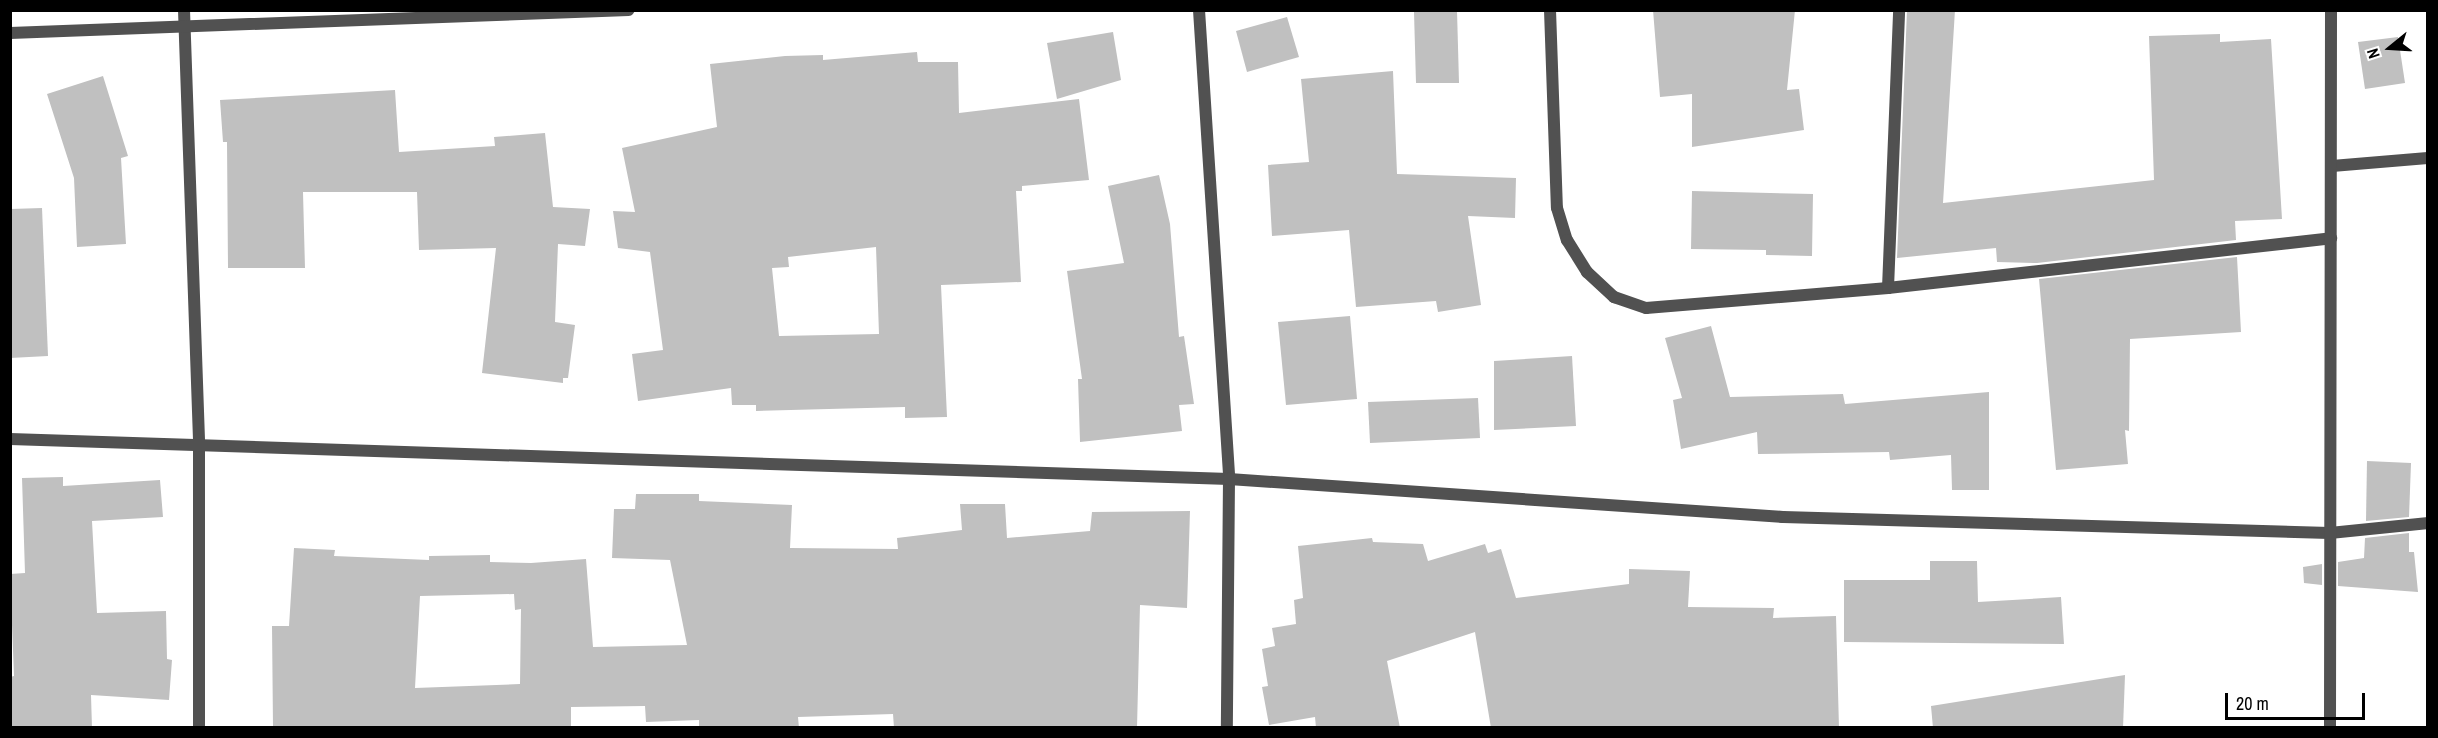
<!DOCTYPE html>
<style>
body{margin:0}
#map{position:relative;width:2438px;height:738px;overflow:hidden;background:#fff;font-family:"Archivo Narrow",sans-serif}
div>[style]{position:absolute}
.building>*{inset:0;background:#c0c0c0}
.service>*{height:12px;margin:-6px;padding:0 6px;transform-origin:6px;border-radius:6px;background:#515151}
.minor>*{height:12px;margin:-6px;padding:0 6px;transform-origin:6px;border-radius:6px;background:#515151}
span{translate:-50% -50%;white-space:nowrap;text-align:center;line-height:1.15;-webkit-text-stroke:4.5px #fff;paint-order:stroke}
.frame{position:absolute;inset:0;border:12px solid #000;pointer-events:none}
.north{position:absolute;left:2360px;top:18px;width:60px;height:60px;-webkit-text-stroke:4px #fff;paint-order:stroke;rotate:252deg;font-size:16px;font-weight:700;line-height:24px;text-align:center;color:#000}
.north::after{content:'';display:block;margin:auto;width:21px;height:27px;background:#000;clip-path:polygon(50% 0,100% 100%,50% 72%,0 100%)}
.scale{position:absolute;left:2225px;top:693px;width:140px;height:27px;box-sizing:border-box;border:3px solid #000;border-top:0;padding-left:8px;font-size:18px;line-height:21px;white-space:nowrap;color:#000;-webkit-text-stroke:4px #fff;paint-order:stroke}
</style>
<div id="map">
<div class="building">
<div style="clip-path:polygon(1653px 10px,1795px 10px,1787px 90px,1799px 89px,1804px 130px,1692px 147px,1692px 94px,1660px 97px)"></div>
<div style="clip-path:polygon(1907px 10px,1955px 10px,1943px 203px,2154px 180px,2149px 36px,2220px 34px,2220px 42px,2271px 39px,2282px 219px,2235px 221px,2236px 240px,2037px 263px,1997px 262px,1996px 248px,1897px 258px)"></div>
<div style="clip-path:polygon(1457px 11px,1459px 83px,1416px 83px,1414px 12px)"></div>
<div style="clip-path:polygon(1287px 17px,1299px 57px,1247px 72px,1236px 31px)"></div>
<div style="clip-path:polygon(1113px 32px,1121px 80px,1057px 99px,1047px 43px)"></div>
<div style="clip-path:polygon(2398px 37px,2405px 83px,2365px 89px,2358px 42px)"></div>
<div style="clip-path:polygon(evenodd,917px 52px,918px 62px,958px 62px,959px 113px,1079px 99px,1089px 180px,1022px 186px,1022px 191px,1016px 191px,1021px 282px,941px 285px,947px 417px,905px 418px,905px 407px,756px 411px,756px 405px,732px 405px,731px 388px,638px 401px,632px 354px,663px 350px,650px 252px,618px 248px,613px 211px,635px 212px,622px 148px,717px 127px,710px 64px,785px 56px,823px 55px,823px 60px,917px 52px,876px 247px,879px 334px,779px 336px,772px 268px,789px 267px,788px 257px,876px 247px)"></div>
<div style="clip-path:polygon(1393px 71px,1397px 174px,1516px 178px,1515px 218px,1468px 216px,1481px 305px,1438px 312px,1436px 301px,1356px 307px,1349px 230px,1272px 236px,1268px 165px,1309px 162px,1301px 79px)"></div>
<div style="clip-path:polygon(103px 76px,128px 156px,121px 158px,126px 244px,77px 247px,74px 178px,47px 94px)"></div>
<div style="clip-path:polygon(395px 90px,399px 152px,495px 146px,494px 137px,545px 133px,553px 207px,590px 209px,585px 246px,558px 244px,555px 322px,575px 325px,568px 378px,563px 378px,563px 383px,482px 373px,496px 248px,419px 250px,417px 192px,303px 192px,305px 268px,228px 268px,227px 142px,223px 142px,220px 100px)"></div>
<div style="clip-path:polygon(1159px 175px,1170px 224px,1179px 337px,1184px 336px,1194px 404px,1179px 405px,1182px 431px,1080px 442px,1078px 379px,1082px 379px,1067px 271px,1124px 263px,1108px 186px)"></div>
<div style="clip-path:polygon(1692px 191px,1813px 194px,1812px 256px,1766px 255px,1766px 250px,1691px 249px)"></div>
<div style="clip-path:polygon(42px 208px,48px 356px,10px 358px,10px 209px)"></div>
<div style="clip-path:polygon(2237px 257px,2241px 332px,2130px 339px,2129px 431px,2125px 430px,2128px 464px,2056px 470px,2039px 279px)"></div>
<div style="clip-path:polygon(1350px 316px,1357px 399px,1286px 405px,1278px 322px)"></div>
<div style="clip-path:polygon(1711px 326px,1730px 397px,1843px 394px,1845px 404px,1989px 392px,1989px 490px,1952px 490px,1951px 455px,1890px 460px,1889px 452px,1758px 454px,1757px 432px,1681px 449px,1673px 400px,1682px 398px,1665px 338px)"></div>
<div style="clip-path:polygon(1572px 356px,1576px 426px,1494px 430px,1494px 361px)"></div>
<div style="clip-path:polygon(1478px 398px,1480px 438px,1370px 443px,1368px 402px)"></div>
<div style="clip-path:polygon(2367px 461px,2411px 463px,2409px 517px,2366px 521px)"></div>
<div style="clip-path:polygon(63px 477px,63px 486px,160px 480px,163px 517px,92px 521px,97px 613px,166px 611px,167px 659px,172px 660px,169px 700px,91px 695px,92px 728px,10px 728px,10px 677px,14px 676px,10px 574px,25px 573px,22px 478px)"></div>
<div style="clip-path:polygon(evenodd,636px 494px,699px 494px,699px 501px,792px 505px,790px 548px,898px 549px,897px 538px,962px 530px,960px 504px,1005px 504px,1007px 538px,1090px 531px,1092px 512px,1190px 511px,1187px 608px,1140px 605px,1137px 728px,894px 728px,893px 714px,798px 717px,799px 728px,699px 728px,699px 720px,646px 722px,645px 706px,571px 707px,571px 728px,273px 728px,272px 626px,289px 626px,294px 548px,335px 550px,334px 556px,429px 560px,429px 556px,490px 555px,490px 562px,531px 563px,586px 559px,593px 647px,687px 645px,670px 560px,612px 558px,614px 509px,635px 509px,636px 494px,514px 594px,515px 610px,521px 609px,520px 684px,415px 688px,420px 596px,514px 594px)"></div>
<div style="clip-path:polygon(2409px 533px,2409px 552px,2414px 552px,2418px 592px,2338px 586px,2338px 562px,2364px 558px,2365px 538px)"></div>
<div style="clip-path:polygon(1372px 538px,1373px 542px,1423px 544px,1428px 561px,1485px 544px,1488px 553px,1501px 549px,1516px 598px,1629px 584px,1629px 569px,1690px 571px,1688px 607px,1774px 608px,1773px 618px,1836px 616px,1839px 728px,1491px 728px,1475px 632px,1387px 661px,1400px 728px,1316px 728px,1315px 717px,1269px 725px,1262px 687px,1268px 686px,1262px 649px,1275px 646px,1272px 628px,1296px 624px,1294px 600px,1303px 598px,1298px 546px)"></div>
<div style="clip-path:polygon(1930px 561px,1977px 561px,1978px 602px,2061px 597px,2064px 644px,1844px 642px,1844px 580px,1930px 580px)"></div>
<div style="clip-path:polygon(2322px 564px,2322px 585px,2304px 583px,2303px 567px)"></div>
<div style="clip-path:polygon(2125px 675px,2123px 728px,1933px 728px,1931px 706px)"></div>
</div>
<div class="service">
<div style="left:1888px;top:288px;width:278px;rotate:-87.7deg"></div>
</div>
<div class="minor">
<div style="left:184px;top:10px;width:435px;rotate:88deg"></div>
<div style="left:199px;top:445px;width:283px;rotate:90deg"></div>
<div style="left:1199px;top:10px;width:470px;rotate:86.3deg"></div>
<div style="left:1229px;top:479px;width:249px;rotate:90.5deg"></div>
<div style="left:1550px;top:10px;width:198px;rotate:88deg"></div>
<div style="left:1557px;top:208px;width:34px;rotate:73deg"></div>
<div style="left:1567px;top:240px;width:38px;rotate:58deg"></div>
<div style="left:1587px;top:272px;width:37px;rotate:43deg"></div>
<div style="left:1614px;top:297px;width:34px;rotate:19deg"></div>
<div style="left:1646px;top:308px;width:243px;rotate:-4.7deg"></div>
<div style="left:1888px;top:288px;width:446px;rotate:-6.4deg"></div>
<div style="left:10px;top:33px;width:619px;rotate:-2.13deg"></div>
<div style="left:2332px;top:166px;width:96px;rotate:-4.8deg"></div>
<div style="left:10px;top:439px;width:1220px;rotate:1.88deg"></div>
<div style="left:1229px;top:479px;width:555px;rotate:3.92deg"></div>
<div style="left:1783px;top:517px;width:547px;rotate:1.68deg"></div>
<div style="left:2330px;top:533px;width:99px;rotate:-5.8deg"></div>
<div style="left:2330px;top:728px;width:718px;rotate:-89.92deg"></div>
</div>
<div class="frame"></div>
<div class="north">N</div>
<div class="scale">20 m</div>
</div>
